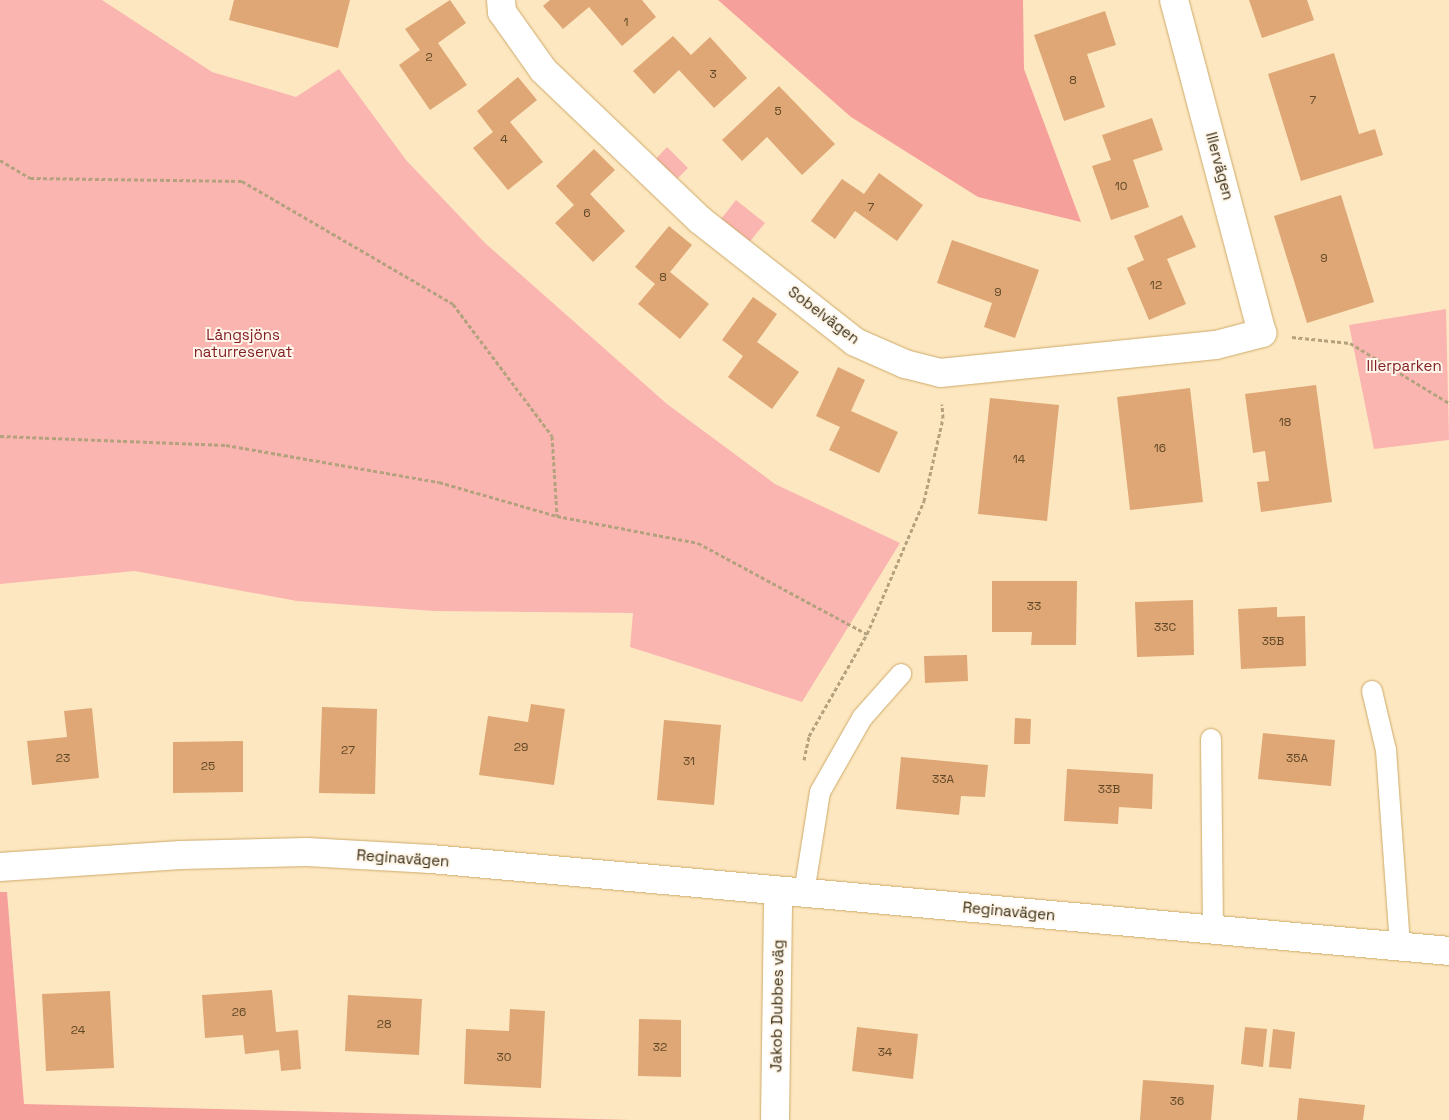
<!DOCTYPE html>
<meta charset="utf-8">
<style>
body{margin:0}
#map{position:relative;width:1449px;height:1120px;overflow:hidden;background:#fde7c0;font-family:"Space Grotesk",sans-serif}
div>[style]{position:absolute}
.green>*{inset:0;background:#fab5b1}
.forest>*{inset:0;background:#f6a09c}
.building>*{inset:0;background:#dea775}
.path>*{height:3px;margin-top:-1.5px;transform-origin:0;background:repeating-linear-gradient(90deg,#b4a17e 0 4px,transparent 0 6.5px)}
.roads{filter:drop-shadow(0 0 1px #cdaa69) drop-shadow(0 0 1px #cdaa69)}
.service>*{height:20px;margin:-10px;padding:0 10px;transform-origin:10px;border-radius:10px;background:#fff}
.minor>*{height:28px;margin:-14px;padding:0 14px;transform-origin:14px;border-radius:14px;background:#fff}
span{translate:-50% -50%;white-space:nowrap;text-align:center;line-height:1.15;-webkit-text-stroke:4px #fef6ea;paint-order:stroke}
.number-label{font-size:12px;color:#614827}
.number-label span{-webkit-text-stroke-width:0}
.street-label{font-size:15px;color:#37290d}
.park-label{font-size:15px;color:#832026}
</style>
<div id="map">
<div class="green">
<div style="clip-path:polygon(0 0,102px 0,212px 72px,296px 97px,339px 69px,406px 160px,485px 243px,667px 404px,775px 484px,900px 543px,802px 702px,630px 647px,633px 613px,434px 611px,297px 601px,135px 571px,0 584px)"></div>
<div style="clip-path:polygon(667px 147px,688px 168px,672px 184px,652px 163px)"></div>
<div style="clip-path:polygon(736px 200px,765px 223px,747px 245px,718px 223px)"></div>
<div style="clip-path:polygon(1446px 309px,1449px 440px,1374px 449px,1349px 325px)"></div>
</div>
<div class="forest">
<div style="clip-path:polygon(718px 0,1023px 0,1024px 69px,1081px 222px,978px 197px,851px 117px)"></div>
<div style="clip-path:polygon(0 892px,7px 892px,24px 1104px,631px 1120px,0 1120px)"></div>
</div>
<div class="building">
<div style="clip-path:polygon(234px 0,350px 0,338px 48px,229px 20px)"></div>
<div style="clip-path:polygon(450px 0,466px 23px,438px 43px,467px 85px,430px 110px,399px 65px,420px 50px,405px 29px)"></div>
<div style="clip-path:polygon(550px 0,642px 0,656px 17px,622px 46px,589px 7px,563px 29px,543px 6px)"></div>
<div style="clip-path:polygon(1249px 0,1307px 0,1314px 20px,1262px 38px)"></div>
<div style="clip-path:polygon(1105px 11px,1116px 45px,1087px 54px,1105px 107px,1064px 121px,1034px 35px)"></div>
<div style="clip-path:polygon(673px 36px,691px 55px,710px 37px,747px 78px,714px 108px,679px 70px,654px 94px,633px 71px)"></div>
<div style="clip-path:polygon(1334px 53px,1359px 134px,1375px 129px,1383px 155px,1301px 181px,1268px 74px)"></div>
<div style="clip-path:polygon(518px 77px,537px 100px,510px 122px,543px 162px,508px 190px,473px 148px,493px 132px,477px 111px)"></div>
<div style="clip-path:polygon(779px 86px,835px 144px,802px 175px,767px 137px,742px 161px,722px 140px)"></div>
<div style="clip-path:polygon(1152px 118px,1163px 150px,1133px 160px,1149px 207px,1111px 220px,1092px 166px,1111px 160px,1102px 135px)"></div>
<div style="clip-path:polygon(594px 149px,615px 170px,590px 194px,625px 231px,593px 262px,555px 223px,574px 205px,556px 186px)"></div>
<div style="clip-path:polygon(879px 173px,923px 205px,897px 241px,855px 211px,835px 239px,811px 221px,842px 179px,864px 194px)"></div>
<div style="clip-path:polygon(1341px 195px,1374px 302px,1307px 323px,1274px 216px)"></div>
<div style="clip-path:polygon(1182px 215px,1196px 247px,1167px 259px,1186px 304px,1149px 320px,1127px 268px,1144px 260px,1134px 236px)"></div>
<div style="clip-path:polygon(669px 226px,692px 245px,670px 272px,709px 304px,680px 339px,638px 304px,655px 284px,635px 267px)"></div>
<div style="clip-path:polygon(952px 240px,1039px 270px,1015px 338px,984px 327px,992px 303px,937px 283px)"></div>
<div style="clip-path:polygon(753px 297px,777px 314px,757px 342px,799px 372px,772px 409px,728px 377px,743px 356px,722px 340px)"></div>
<div style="clip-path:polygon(838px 367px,865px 380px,851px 411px,898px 432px,879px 473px,829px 450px,840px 427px,816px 416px)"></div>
<div style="clip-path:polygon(1316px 385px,1332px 502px,1261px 512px,1257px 482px,1269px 481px,1265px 451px,1253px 453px,1245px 394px)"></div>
<div style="clip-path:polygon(1190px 388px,1203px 502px,1130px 510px,1117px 397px)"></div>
<div style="clip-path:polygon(990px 398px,1059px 405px,1047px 521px,978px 514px)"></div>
<div style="clip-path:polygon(992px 581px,1077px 581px,1076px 645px,1031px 645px,1032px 632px,992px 632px)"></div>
<div style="clip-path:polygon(1193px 600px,1194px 655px,1137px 657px,1135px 602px)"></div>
<div style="clip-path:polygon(1277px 607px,1277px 617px,1305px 616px,1306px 666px,1241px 669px,1238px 609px)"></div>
<div style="clip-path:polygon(967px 655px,968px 681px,925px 683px,924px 656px)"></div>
<div style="clip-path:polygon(531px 704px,565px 709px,554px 785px,479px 775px,488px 716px,528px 722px)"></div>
<div style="clip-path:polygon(322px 707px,377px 709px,375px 794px,319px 793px)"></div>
<div style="clip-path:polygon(92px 708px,99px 778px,32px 785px,27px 741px,67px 737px,64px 711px)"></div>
<div style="clip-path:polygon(1015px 718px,1031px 719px,1030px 744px,1014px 744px)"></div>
<div style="clip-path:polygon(664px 720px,721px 725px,714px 805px,657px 800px)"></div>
<div style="clip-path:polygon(1263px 733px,1335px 740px,1331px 786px,1258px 779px)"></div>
<div style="clip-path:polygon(243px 741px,243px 792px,173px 793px,173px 742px)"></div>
<div style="clip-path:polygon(901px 757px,988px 765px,985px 797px,961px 796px,959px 815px,896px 809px)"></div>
<div style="clip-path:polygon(1067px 769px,1153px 774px,1152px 809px,1119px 807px,1118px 824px,1064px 821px)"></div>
<div style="clip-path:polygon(272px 990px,276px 1032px,298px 1030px,301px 1069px,281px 1071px,279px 1050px,245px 1054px,243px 1035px,205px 1038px,202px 995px)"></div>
<div style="clip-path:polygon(110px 991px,114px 1068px,46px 1071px,42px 994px)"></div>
<div style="clip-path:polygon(348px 995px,422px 999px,419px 1055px,345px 1051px)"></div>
<div style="clip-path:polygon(510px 1009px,545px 1011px,541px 1088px,464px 1084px,466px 1029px,509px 1031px)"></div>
<div style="clip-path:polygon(639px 1019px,681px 1020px,681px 1077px,638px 1076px)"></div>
<div style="clip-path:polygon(857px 1027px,918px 1034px,913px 1079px,852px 1071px)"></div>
<div style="clip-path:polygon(1245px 1027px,1267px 1029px,1263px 1067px,1241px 1064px)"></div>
<div style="clip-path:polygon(1273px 1029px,1295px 1032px,1291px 1069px,1269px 1067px)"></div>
<div style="clip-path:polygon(1143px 1080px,1214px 1085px,1211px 1120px,1140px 1120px)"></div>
<div style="clip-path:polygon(1299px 1098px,1365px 1105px,1363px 1120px,1297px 1120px)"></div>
</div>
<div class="path">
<div style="left:0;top:160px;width:35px;rotate:31deg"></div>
<div style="left:30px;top:178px;width:212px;rotate:0.8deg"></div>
<div style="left:242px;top:181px;width:244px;rotate:30.2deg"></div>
<div style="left:453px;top:304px;width:165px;rotate:53.1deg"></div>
<div style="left:552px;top:436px;width:80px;rotate:86.4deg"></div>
<div style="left:1292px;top:337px;width:58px;rotate:5.9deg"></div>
<div style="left:1350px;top:343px;width:116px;rotate:31.2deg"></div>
<div style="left:0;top:436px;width:226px;rotate:2.3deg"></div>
<div style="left:226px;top:445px;width:216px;rotate:9.9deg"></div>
<div style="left:439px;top:482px;width:123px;rotate:16.1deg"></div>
<div style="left:557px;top:516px;width:144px;rotate:10.8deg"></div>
<div style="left:698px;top:543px;width:192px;rotate:28.3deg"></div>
<div style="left:804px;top:760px;width:25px;rotate:-78deg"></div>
<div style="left:809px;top:736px;width:117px;rotate:-60.4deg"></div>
<div style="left:867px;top:634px;width:145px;rotate:-66.8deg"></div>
<div style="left:924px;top:501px;width:85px;rotate:-77.1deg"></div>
<div style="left:943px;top:418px;width:14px;rotate:-94deg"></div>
</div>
<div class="roads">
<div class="service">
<div style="left:1372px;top:691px;width:61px;rotate:76.7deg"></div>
<div style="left:1386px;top:750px;width:197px;rotate:85.9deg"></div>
<div style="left:1211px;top:739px;width:191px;rotate:89.4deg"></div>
<div style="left:804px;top:893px;width:102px;rotate:-81deg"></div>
<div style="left:820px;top:792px;width:85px;rotate:-60.4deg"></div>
<div style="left:862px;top:718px;width:59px;rotate:-48.4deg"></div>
</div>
<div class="minor">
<div style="left:501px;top:0;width:12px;rotate:85deg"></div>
<div style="left:502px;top:12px;width:71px;rotate:54.7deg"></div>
<div style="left:543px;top:70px;width:217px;rotate:43.7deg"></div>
<div style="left:700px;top:220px;width:197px;rotate:38.2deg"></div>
<div style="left:855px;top:342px;width:55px;rotate:23.7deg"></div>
<div style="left:905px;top:364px;width:36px;rotate:14deg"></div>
<div style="left:940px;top:373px;width:277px;rotate:-5.8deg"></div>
<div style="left:1216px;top:345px;width:48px;rotate:-14.6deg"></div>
<div style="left:1262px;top:333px;width:344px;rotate:-104.8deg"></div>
<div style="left:0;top:867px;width:181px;rotate:-3.8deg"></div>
<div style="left:181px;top:855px;width:126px;rotate:-1.4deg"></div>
<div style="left:307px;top:852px;width:124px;rotate:3.2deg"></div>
<div style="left:431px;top:859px;width:1022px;rotate:5.16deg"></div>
<div style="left:775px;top:1120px;width:227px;rotate:-89.2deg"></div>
</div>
</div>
<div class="number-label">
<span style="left:626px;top:23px">1</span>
<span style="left:429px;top:58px">2</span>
<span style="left:713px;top:75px">3</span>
<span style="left:1073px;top:81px">8</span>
<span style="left:1313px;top:101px">7</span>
<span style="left:778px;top:112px">5</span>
<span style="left:504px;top:140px">4</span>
<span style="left:1121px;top:187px">10</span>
<span style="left:871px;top:208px">7</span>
<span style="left:587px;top:214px">6</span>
<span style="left:1324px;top:259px">9</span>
<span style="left:663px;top:278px">8</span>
<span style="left:1156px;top:286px">12</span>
<span style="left:998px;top:293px">9</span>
<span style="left:1285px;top:423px">18</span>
<span style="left:1160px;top:449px">16</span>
<span style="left:1019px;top:460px">14</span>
<span style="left:1034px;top:607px">33</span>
<span style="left:1165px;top:628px">33C</span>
<span style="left:1273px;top:642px">35B</span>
<span style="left:521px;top:748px">29</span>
<span style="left:348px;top:751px">27</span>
<span style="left:63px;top:759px">23</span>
<span style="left:1297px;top:759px">35A</span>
<span style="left:689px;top:762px">31</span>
<span style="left:208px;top:767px">25</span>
<span style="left:943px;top:780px">33A</span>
<span style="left:1109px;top:790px">33B</span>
<span style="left:239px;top:1013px">26</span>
<span style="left:384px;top:1025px">28</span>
<span style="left:78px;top:1031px">24</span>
<span style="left:660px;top:1048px">32</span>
<span style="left:885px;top:1053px">34</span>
<span style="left:504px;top:1058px">30</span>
<span style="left:1177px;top:1102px">36</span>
</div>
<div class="street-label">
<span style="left:1220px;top:166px;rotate:75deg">Illervägen</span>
<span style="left:824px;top:315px;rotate:37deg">Sobelvägen</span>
<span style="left:403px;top:858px;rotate:4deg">Reginavägen</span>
<span style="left:1009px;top:911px;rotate:5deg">Reginavägen</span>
<span style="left:777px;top:1006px;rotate:-89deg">Jakob Dubbes väg</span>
</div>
<div class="park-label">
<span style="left:243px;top:343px">Långsjöns<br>naturreservat</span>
<span style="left:1404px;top:366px">Illerparken</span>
</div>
</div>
